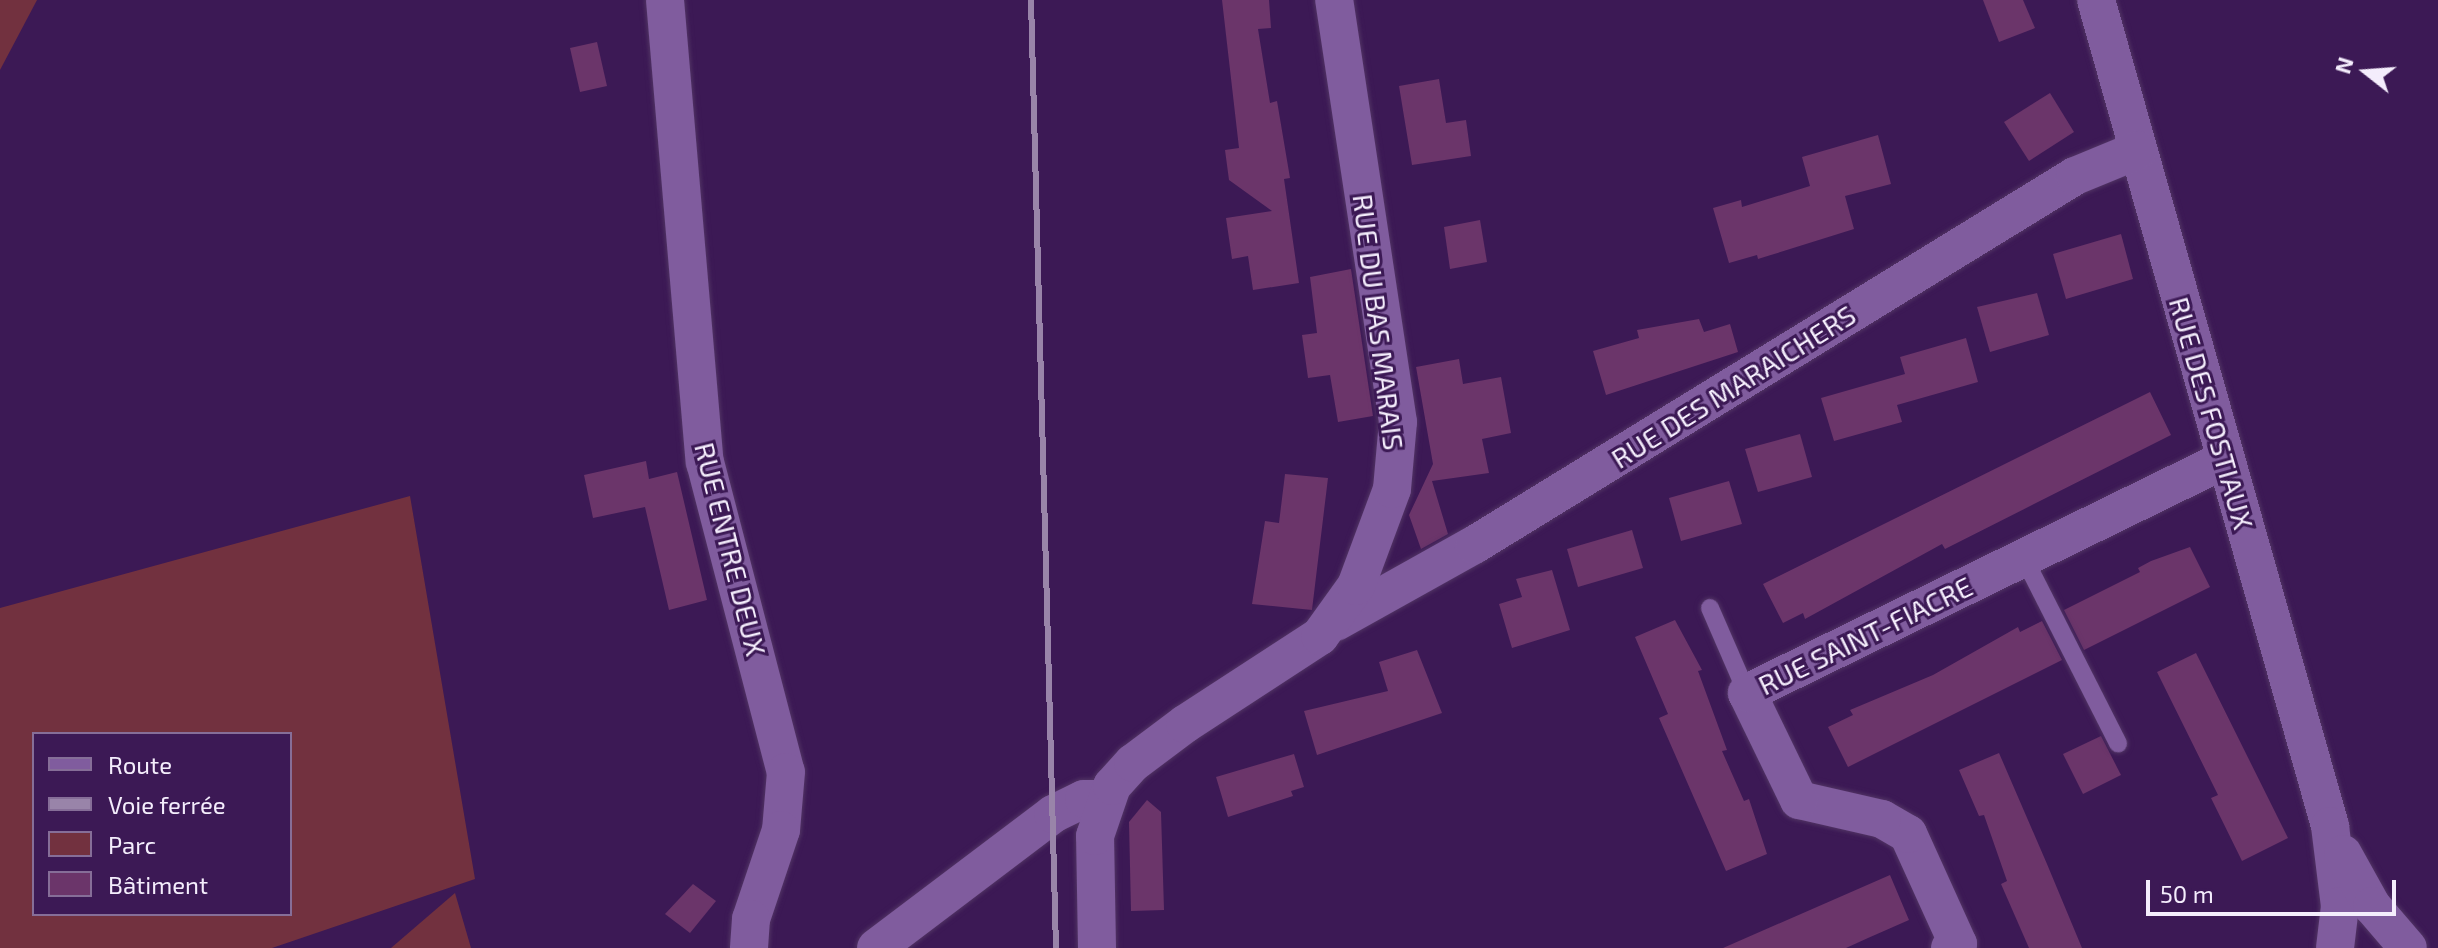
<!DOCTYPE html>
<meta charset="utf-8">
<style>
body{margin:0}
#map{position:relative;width:2438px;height:948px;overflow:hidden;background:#3c1955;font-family:"Exo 2",sans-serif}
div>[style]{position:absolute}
.green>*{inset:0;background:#72313f}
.building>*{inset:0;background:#6b356a}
.roads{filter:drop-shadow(0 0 2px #513464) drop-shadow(0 0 2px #513464)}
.service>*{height:18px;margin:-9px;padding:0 9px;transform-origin:9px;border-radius:9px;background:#805c9e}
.minor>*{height:38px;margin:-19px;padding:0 19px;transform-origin:19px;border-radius:19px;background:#805c9e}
.rail>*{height:6px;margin:-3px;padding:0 3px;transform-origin:3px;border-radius:3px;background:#9984a9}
span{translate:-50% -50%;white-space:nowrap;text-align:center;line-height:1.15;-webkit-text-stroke:6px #3c1955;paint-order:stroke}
.street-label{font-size:28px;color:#f4edfc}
.legend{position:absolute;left:32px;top:732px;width:260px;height:184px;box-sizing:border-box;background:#3c1955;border:2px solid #866e98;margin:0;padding:10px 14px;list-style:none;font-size:24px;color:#f4edfc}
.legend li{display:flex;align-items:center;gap:16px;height:40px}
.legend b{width:40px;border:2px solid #866e98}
.north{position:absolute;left:2326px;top:32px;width:80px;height:80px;-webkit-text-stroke:6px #3c1955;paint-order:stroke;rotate:287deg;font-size:22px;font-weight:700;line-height:32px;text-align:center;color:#f4edfc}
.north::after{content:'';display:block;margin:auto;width:28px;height:36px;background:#f4edfc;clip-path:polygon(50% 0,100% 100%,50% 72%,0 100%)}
.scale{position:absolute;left:2146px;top:880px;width:250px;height:36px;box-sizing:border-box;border:4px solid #f4edfc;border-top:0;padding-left:10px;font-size:24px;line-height:28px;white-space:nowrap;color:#f4edfc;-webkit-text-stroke:6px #3c1955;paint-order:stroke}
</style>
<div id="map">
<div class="green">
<div style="clip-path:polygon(0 0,37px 0,0 70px)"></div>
<div style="clip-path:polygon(evenodd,410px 496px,475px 879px,272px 948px,0 948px,0 608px,410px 496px,34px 734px,290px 734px,290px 914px,34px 914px,34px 734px)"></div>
<div style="clip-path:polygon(455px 893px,471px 948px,391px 948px)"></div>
</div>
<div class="building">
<div style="clip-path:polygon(1222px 0,1269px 0,1271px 28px,1258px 29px,1270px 103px,1277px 101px,1290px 178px,1284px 179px,1299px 283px,1253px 290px,1248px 256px,1232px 259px,1226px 218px,1272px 211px,1229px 180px,1225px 150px,1239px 148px)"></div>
<div style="clip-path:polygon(1983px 0,2023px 0,2035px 28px,1999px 42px)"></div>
<div style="clip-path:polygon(597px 42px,607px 86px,580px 92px,570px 48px)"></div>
<div style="clip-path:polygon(1439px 79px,1446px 123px,1466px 120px,1471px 156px,1412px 165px,1399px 86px)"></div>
<div style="clip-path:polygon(2050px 93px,2074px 132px,2029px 161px,2004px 122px)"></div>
<div style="clip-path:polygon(1878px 135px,1891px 184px,1845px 196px,1854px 229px,1758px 259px,1757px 255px,1729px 263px,1713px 208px,1741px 200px,1742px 207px,1810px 186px,1802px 157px)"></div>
<div style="clip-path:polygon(1480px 220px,1487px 262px,1450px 269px,1444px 227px)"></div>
<div style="clip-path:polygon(2121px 234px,2133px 279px,2066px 299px,2053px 254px)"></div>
<div style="clip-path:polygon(1351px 269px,1373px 416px,1338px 422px,1330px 375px,1308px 378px,1302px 335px,1317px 333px,1310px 277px)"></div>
<div style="clip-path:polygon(2037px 293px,2049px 335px,1990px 352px,1977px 307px)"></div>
<div style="clip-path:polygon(1699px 319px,1704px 332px,1730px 324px,1738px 352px,1606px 395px,1593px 351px,1639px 338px,1637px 330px)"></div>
<div style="clip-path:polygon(1966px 338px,1978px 382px,1897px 405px,1902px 422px,1834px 441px,1821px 398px,1905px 374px,1900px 357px)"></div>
<div style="clip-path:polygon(1459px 359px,1463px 384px,1501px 377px,1511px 433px,1482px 439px,1489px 473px,1432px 481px,1448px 534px,1421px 549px,1409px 515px,1433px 464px,1416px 367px)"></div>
<div style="clip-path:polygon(2150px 392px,2171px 435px,1945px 549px,1942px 544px,1805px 619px,1803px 613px,1783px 623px,1763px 584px)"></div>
<div style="clip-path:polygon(1800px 434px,1812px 477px,1758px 492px,1745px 449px)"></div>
<div style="clip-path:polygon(646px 461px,649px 479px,677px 472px,707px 600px,669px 610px,645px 507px,593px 518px,584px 475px)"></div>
<div style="clip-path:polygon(1285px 474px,1328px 478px,1312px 610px,1252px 604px,1265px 521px,1279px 523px)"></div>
<div style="clip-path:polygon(1729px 481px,1742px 524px,1681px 541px,1669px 498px)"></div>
<div style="clip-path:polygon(1632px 530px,1643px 568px,1578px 587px,1567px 549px)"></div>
<div style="clip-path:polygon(2190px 547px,2210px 587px,2084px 650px,2064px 610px,2140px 572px,2138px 568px,2151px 561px)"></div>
<div style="clip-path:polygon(1552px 570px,1570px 630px,1512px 648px,1499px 604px,1522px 597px,1516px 579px)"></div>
<div style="clip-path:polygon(1675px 620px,1702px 670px,1698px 671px,1727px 750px,1722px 751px,1744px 801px,1749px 799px,1767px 854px,1726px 871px,1659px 718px,1668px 714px,1635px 637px)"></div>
<div style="clip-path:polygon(2042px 621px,2062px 660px,1848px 767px,1828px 727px,1853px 715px,1850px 710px,1933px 675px,2018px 627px,2020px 632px)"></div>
<div style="clip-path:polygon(1417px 650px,1442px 713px,1317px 755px,1304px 711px,1388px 691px,1379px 662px)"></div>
<div style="clip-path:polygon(2196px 653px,2288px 838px,2242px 861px,2211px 798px,2218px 795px,2157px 672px)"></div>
<div style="clip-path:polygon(2101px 736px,2121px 775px,2083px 794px,2063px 754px)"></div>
<div style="clip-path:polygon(1999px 753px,2047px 864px,2082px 948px,2029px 948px,2001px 884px,2007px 881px,1984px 815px,1979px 816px,1959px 770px)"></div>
<div style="clip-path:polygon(1294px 754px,1304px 787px,1291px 791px,1293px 796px,1228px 817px,1216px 777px)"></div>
<div style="clip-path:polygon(1147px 800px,1161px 812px,1164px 910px,1131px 911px,1129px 822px)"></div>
<div style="clip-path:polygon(1890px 875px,1909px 920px,1868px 938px,1846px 948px,1723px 948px)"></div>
<div style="clip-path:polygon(693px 884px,716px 901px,690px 933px,665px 914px)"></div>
</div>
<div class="roads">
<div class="service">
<div style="left:2024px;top:558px;width:208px;rotate:63.1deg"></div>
<div style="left:1710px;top:608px;width:93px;rotate:66.5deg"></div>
</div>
<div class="minor">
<div style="left:665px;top:0;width:464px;rotate:85.1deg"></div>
<div style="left:705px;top:462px;width:320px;rotate:75.4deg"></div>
<div style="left:786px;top:772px;width:58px;rotate:94.9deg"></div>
<div style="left:781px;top:830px;width:94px;rotate:108.6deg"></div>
<div style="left:751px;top:919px;width:29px;rotate:94deg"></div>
<div style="left:2096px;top:0;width:859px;rotate:74.18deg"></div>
<div style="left:2330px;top:826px;width:81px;rotate:82.9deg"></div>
<div style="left:2340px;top:906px;width:42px;rotate:96.8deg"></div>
<div style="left:1336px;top:622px;width:158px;rotate:-29.2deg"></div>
<div style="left:1474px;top:545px;width:705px;rotate:-31.55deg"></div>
<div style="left:2075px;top:176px;width:68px;rotate:-22.4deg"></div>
<div style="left:2343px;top:854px;width:60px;rotate:60.9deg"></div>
<div style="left:2372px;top:906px;width:55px;rotate:49.4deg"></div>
<div style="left:876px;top:948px;width:222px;rotate:-37.1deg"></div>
<div style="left:1053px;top:814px;width:34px;rotate:-26deg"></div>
<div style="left:1084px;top:799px;width:22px"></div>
<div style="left:1097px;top:948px;width:112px;rotate:-91deg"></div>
<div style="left:1095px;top:836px;width:53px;rotate:-71.2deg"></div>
<div style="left:1112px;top:786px;width:31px;rotate:-48deg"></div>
<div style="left:1133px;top:763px;width:65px;rotate:-36.9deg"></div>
<div style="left:1185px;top:724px;width:161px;rotate:-33.1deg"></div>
<div style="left:1320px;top:636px;width:62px;rotate:-54.2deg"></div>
<div style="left:1356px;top:586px;width:103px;rotate:-69.6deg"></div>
<div style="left:1392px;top:489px;width:67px;rotate:-84.9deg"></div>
<div style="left:1398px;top:422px;width:427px;rotate:-98.6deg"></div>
<div style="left:1950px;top:948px;width:9px;rotate:-27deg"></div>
<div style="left:1958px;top:944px;width:121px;rotate:-114.4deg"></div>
<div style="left:1908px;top:834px;width:30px;rotate:-150deg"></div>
<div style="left:1882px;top:819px;width:85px;rotate:-167.1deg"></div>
<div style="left:1799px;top:800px;width:119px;rotate:-115.9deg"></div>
<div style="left:1747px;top:693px;width:531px;rotate:-26.03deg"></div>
</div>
</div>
<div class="rail">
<div style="left:1031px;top:0;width:948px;rotate:88.49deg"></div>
</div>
<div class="street-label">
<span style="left:1379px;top:322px;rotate:83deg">RUE DU BAS MARAIS</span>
<span style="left:1733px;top:386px;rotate:-32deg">RUE DES MARAICHERS</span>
<span style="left:2212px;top:413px;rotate:74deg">RUE DES FOSTIAUX</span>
<span style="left:731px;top:549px;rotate:76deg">RUE ENTRE DEUX</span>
<span style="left:1865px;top:635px;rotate:-26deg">RUE SAINT-FIACRE</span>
</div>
<ul class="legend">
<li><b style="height:10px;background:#805c9e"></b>Route</li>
<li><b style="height:10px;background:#9984a9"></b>Voie ferrée</li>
<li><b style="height:22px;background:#72313f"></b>Parc</li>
<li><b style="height:22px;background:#6b356a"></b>Bâtiment</li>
</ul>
<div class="north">N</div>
<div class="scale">50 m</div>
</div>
